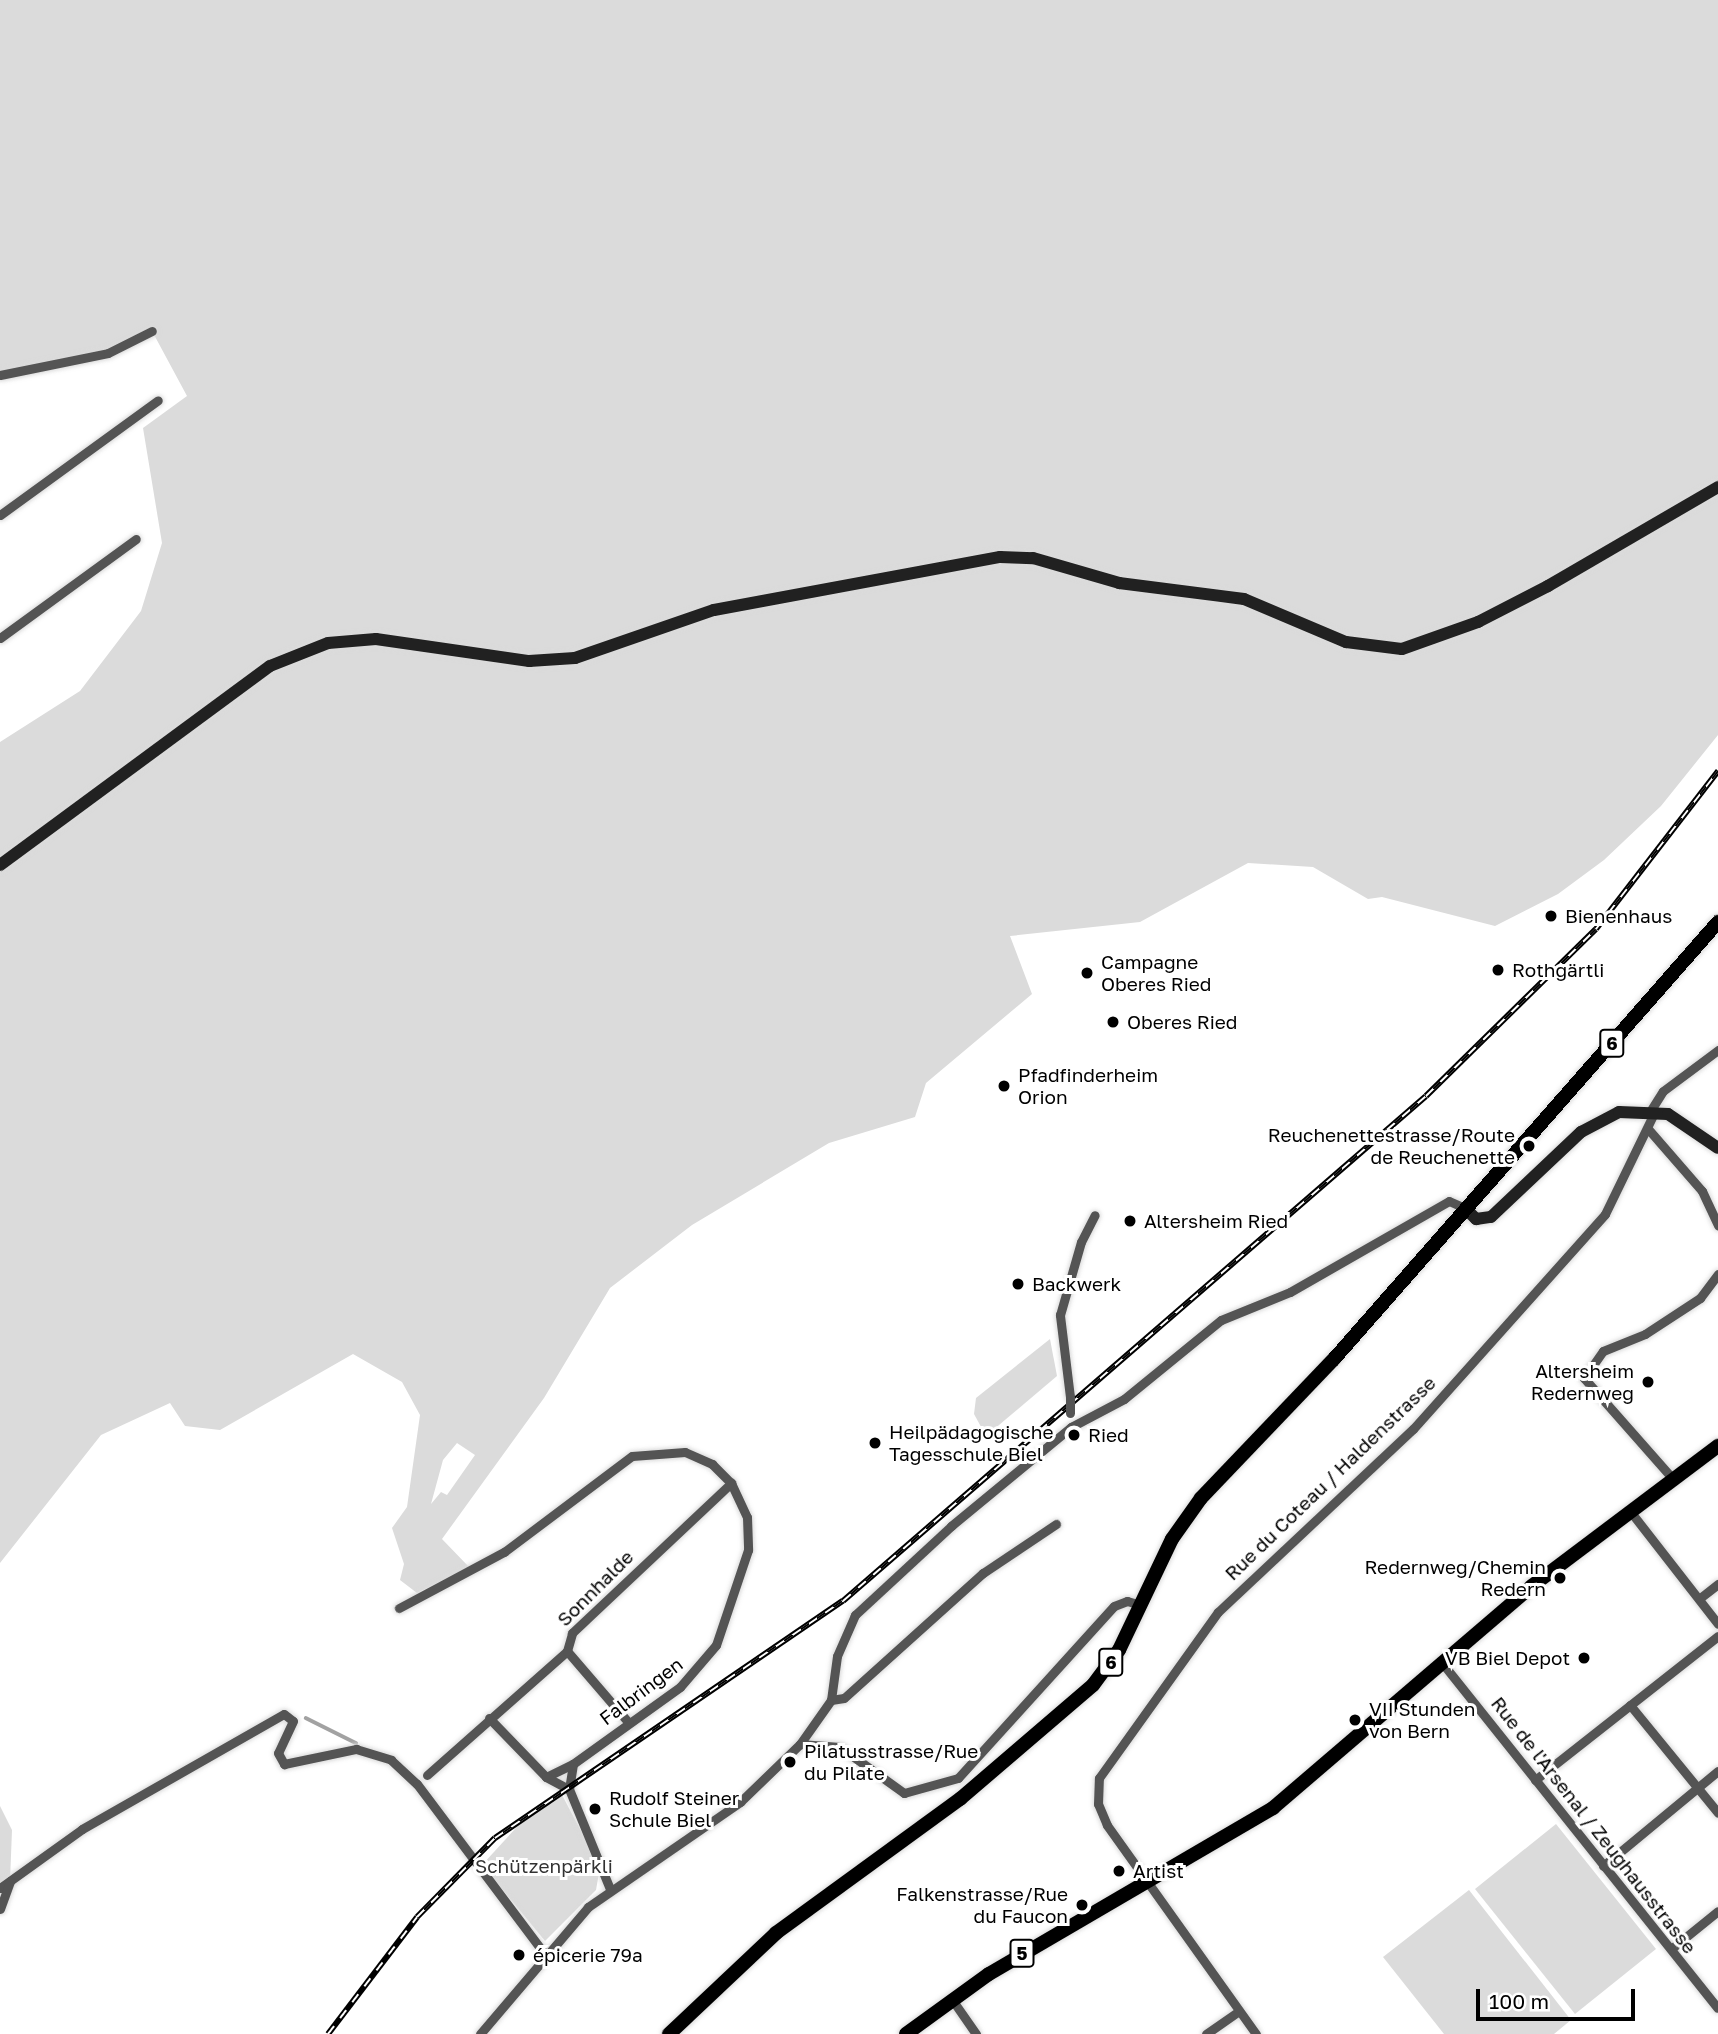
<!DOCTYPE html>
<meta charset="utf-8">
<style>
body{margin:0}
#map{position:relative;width:1718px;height:2034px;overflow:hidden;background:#fff;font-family:"Golos Text",sans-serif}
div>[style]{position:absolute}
.green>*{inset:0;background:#dbdbdb}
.stream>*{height:3.5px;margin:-1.75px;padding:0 1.75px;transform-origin:1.75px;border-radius:1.75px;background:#a2a2a2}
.roads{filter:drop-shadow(0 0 2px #dbdbdb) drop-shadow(0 0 2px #dbdbdb)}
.street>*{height:9px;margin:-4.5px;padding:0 4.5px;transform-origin:4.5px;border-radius:4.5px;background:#545454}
.secondary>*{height:12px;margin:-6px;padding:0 6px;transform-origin:6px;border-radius:6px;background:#212121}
.primary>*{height:14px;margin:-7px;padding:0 7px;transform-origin:7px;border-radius:7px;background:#000}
.rail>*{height:6px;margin-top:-3px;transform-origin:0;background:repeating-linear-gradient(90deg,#fff 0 10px,#000 0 20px);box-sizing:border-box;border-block:2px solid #000}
.street-bridge>*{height:9px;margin:-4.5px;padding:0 4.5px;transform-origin:4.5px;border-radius:4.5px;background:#545454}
.dots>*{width:19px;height:19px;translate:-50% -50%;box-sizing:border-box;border:4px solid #fff;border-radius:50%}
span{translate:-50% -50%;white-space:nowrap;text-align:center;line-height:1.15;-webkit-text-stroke:6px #fff;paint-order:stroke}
.shield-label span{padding:2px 5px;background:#fff;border:2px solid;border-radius:5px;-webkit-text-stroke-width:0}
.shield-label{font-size:18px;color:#000;font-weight:700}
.poi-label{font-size:19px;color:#000}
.left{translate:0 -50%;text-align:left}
.right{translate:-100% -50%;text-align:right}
.street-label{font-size:19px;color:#000}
.park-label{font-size:19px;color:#323232}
.scale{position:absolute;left:1476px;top:1989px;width:159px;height:32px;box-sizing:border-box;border:4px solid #000;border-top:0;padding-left:9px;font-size:21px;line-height:24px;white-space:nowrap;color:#000;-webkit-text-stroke:5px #fff;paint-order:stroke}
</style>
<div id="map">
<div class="green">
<div style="clip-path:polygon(evenodd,0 0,1718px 0,1718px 735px,1661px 806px,1604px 860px,1558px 894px,1495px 926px,1382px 897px,1368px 899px,1313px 867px,1248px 863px,1140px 922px,1010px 936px,1032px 994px,926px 1083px,915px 1117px,829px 1143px,692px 1225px,610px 1288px,544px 1398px,442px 1539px,469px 1567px,417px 1593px,400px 1580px,404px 1564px,392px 1528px,407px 1507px,420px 1415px,402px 1382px,353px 1354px,220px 1430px,185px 1426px,170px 1403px,101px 1435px,0 1563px,0 742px,80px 691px,141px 611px,162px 543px,143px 428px,187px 396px,152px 331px,108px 353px,0 375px,0 0,457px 1443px,475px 1455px,447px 1495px,441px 1492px,431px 1504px,443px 1460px,457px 1443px)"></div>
<div style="clip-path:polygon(1050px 1339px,1057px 1376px,986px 1436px,974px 1414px,976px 1398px)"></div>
<div style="clip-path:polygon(561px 1793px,600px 1867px,596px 1890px,545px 1941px,482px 1865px,525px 1818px)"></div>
<div style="clip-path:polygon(0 1806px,12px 1830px,10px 1881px,0 1888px)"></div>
<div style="clip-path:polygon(1556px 1824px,1656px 1949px,1575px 2014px,1475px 1889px)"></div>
<div style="clip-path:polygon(1469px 1890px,1571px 2020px,1554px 2034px,1444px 2034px,1383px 1957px)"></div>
</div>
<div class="stream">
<div style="left:306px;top:1718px;width:56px;rotate:26.6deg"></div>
</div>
<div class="roads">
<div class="street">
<div style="left:0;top:375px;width:110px;rotate:-11.5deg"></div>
<div style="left:108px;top:353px;width:49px;rotate:-26.6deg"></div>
<div style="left:0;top:515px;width:195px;rotate:-36deg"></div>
<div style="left:0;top:638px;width:168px;rotate:-36.1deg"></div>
<div style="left:1651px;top:1110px;width:22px;rotate:-58deg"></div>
<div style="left:1663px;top:1091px;width:69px;rotate:-36.7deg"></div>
<div style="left:1649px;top:1130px;width:81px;rotate:49deg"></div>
<div style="left:1702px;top:1191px;width:38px;rotate:65deg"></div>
<div style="left:1070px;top:1397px;width:83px;rotate:-97deg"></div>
<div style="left:1060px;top:1315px;width:76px;rotate:-74deg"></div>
<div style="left:1081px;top:1242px;width:30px;rotate:-63deg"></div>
<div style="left:1673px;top:1479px;width:135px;rotate:-131.4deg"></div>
<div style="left:1584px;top:1378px;width:33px;rotate:-55deg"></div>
<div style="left:1603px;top:1351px;width:45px;rotate:-22deg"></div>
<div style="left:1645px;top:1334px;width:66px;rotate:-33.2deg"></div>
<div style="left:1700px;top:1298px;width:30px;rotate:-53deg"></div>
<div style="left:1630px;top:1511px;width:143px;rotate:52.1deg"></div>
<div style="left:1700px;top:1598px;width:23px;rotate:-38deg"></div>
<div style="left:399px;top:1608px;width:119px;rotate:-28.1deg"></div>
<div style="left:504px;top:1552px;width:160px;rotate:-36.9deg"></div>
<div style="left:632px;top:1456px;width:53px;rotate:-4.3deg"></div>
<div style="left:685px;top:1452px;width:30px;rotate:24deg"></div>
<div style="left:712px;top:1464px;width:27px;rotate:45deg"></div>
<div style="left:731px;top:1483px;width:38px;rotate:65deg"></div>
<div style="left:747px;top:1517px;width:33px;rotate:88deg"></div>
<div style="left:748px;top:1550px;width:100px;rotate:108.6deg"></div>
<div style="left:716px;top:1645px;width:55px;rotate:130.6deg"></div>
<div style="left:680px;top:1687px;width:132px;rotate:144.3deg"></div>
<div style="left:573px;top:1764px;width:25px;rotate:99deg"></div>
<div style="left:569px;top:1789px;width:108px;rotate:67.7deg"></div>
<div style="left:567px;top:1651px;width:94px;rotate:49.3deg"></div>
<div style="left:1443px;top:1664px;width:440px;rotate:51.4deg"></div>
<div style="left:831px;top:1700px;width:13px;rotate:-9deg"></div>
<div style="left:844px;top:1698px;width:187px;rotate:-42deg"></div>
<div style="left:983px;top:1573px;width:88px;rotate:-33.9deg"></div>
<div style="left:1630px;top:1705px;width:139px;rotate:50.8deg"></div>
<div style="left:489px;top:1718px;width:82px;rotate:46deg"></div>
<div style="left:546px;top:1777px;width:30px;rotate:-26deg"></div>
<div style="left:800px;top:1744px;width:40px;rotate:4.3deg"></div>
<div style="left:840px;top:1747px;width:79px;rotate:35.7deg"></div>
<div style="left:904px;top:1793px;width:56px;rotate:-15.5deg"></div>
<div style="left:958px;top:1778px;width:232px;rotate:-47.8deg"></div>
<div style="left:1114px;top:1606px;width:14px;rotate:-21deg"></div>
<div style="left:1127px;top:1601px;width:15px;rotate:16deg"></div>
<div style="left:427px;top:1775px;width:187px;rotate:-41.5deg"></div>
<div style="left:567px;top:1651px;width:19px;rotate:-74deg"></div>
<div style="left:572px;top:1633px;width:219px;rotate:-43.3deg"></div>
<div style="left:546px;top:1777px;width:26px;rotate:28deg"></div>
<div style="left:1535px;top:1780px;width:233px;rotate:-38.2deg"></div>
<div style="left:1603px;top:1866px;width:149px;rotate:-39.6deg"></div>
<div style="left:0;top:1888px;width:101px;rotate:-35.7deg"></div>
<div style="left:82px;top:1829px;width:232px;rotate:-29.7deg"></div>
<div style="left:284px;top:1714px;width:11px;rotate:38deg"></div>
<div style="left:293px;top:1721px;width:35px;rotate:115deg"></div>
<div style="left:278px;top:1753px;width:13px;rotate:61deg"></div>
<div style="left:284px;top:1764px;width:74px;rotate:-11.8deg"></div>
<div style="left:356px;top:1749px;width:37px;rotate:17deg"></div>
<div style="left:391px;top:1760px;width:35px;rotate:43deg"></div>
<div style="left:417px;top:1784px;width:211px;rotate:53.1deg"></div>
<div style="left:0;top:1909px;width:30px;rotate:-70deg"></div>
<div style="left:1671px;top:1949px;width:60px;rotate:-39deg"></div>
<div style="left:951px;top:1998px;width:44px;rotate:55.2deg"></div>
<div style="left:480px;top:2034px;width:167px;rotate:-49.6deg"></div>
<div style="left:588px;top:1907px;width:185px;rotate:-34.6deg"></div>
<div style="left:740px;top:1802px;width:83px;rotate:-44deg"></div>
<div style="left:800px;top:1744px;width:54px;rotate:-54.8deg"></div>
<div style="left:831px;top:1700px;width:44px;rotate:-82.2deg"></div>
<div style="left:837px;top:1656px;width:45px;rotate:-66.3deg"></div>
<div style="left:855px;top:1615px;width:131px;rotate:-42.8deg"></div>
<div style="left:951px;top:1526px;width:156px;rotate:-39.5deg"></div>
<div style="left:1071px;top:1427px;width:60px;rotate:-27.8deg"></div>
<div style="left:1124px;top:1399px;width:125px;rotate:-39.2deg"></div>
<div style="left:1221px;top:1320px;width:74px;rotate:-22.1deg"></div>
<div style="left:1290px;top:1292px;width:183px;rotate:-29.8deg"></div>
<div style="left:1449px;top:1201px;width:17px;rotate:24deg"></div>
<div style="left:1206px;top:2034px;width:40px;rotate:-34.9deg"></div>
<div style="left:1256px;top:2034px;width:257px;rotate:-125.5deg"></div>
<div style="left:1107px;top:1825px;width:23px;rotate:-113deg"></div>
<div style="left:1098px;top:1804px;width:26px;rotate:-88deg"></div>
<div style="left:1099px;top:1778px;width:204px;rotate:-54.4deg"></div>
<div style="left:1218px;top:1612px;width:267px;rotate:-43.2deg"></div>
<div style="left:1413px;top:1429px;width:288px;rotate:-48.2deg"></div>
<div style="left:1605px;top:1214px;width:114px;rotate:-64.1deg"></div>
</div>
<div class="secondary">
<div style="left:0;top:865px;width:335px;rotate:-36.4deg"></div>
<div style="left:270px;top:666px;width:62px;rotate:-21.6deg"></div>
<div style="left:328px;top:643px;width:48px;rotate:-4.8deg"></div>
<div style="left:376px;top:639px;width:155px;rotate:8.2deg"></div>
<div style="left:529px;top:661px;width:46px;rotate:-3.7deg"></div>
<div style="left:575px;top:658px;width:147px;rotate:-19.1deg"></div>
<div style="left:714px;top:610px;width:291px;rotate:-10.5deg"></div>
<div style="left:1000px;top:557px;width:33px;rotate:2deg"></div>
<div style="left:1033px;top:558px;width:90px;rotate:16.2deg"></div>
<div style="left:1119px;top:583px;width:126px;rotate:7.3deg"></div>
<div style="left:1244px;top:599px;width:111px;rotate:22.9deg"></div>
<div style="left:1346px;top:642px;width:56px;rotate:7.1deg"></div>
<div style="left:1402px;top:649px;width:81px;rotate:-19.6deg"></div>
<div style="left:1478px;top:622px;width:79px;rotate:-27.2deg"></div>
<div style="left:1548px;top:586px;width:197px;rotate:-30.2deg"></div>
<div style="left:1465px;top:1208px;width:16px;rotate:45deg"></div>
<div style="left:1476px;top:1219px;width:15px;rotate:-8deg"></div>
<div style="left:1491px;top:1217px;width:124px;rotate:-43.4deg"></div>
<div style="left:1581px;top:1132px;width:43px;rotate:-27.8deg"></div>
<div style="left:1619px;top:1112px;width:49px;rotate:2.3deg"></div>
<div style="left:1668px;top:1114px;width:60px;rotate:34.2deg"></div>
</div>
<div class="primary">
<div style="left:669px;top:2034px;width:147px;rotate:-43.3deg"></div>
<div style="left:776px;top:1933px;width:228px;rotate:-36.1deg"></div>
<div style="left:960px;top:1799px;width:175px;rotate:-40.6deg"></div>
<div style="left:1093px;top:1685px;width:44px;rotate:-53.4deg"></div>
<div style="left:1119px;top:1650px;width:123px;rotate:-64.5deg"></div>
<div style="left:1172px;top:1539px;width:50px;rotate:-54.7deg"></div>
<div style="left:1201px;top:1498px;width:192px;rotate:-46.3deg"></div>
<div style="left:1334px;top:1359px;width:582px;rotate:-48.69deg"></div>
<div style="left:906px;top:2034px;width:102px;rotate:-35.9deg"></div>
<div style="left:989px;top:1974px;width:329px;rotate:-30.3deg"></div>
<div style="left:1273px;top:1808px;width:341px;rotate:-40.6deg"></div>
<div style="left:1532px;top:1586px;width:233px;rotate:-37deg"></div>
</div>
</div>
<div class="rail">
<div style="left:328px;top:2034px;width:147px;rotate:-52.7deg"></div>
<div style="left:417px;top:1917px;width:111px;rotate:-45.4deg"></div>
<div style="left:495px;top:1838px;width:421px;rotate:-34.3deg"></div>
<div style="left:843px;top:1601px;width:771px;rotate:-40.9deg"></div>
<div style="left:1426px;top:1096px;width:238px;rotate:-44.5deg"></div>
<div style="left:1596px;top:929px;width:200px;rotate:-52.3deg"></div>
</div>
<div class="street-bridge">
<div style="left:1070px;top:1413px;width:16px;rotate:-90deg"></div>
</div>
<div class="dots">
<div style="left:1551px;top:916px;background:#000"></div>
<div style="left:1498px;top:970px;background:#000"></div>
<div style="left:1087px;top:973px;background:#000"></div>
<div style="left:1113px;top:1022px;background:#000"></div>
<div style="left:1004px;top:1086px;background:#000"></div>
<div style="left:1529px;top:1146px;background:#000"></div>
<div style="left:1130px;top:1221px;background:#000"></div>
<div style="left:1018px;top:1284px;background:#000"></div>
<div style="left:1648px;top:1382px;background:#000"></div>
<div style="left:1074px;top:1435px;background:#000"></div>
<div style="left:875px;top:1443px;background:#000"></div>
<div style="left:1560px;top:1578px;background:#000"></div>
<div style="left:1584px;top:1658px;background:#000"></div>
<div style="left:1355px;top:1720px;background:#000"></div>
<div style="left:790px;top:1762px;background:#000"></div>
<div style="left:595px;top:1809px;background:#000"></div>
<div style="left:1119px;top:1871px;background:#000"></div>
<div style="left:1082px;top:1905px;background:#000"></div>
<div style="left:519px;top:1955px;background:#000"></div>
</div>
<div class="shield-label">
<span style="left:1612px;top:1043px">6</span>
<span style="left:1111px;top:1662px">6</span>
<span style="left:1022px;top:1953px">5</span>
</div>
<div class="poi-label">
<span class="left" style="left:1565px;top:916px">Bienenhaus</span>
<span class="left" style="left:1101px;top:973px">Campagne<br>Oberes Ried</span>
<span class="left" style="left:1512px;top:970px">Rothgärtli</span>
<span class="left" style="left:1127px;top:1022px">Oberes Ried</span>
<span class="left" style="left:1018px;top:1086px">Pfadfinderheim<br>Orion</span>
<span class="right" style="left:1515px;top:1146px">Reuchenettestrasse/Route<br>de Reuchenette</span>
<span class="left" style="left:1144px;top:1221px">Altersheim Ried</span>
<span class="left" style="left:1032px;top:1284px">Backwerk</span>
<span class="right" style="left:1634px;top:1382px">Altersheim<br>Redernweg</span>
<span class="left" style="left:889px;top:1443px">Heilpädagogische<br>Tagesschule Biel</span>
<span class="left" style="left:1088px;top:1435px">Ried</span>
<span class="right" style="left:1546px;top:1578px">Redernweg/Chemin<br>Redern</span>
<span class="right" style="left:1570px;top:1658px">VB Biel Depot</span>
<span class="left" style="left:1369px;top:1720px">VII Stunden<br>von Bern</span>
<span class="left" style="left:804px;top:1762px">Pilatusstrasse/Rue<br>du Pilate</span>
<span class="left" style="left:609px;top:1809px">Rudolf Steiner<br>Schule Biel</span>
<span class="left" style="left:1133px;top:1871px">Artist</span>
<span class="right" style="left:1068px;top:1905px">Falkenstrasse/Rue<br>du Faucon</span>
<span class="left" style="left:533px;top:1955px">épicerie 79a</span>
</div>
<div class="street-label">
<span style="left:1330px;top:1478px;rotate:-44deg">Rue du Coteau / Haldenstrasse</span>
<span style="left:595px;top:1588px;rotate:-45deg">Sonnhalde</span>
<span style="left:641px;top:1691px;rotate:-37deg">Falbringen</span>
<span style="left:1594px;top:1825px;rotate:52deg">Rue de l'Arsenal / Zeughausstrasse</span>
</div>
<div class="park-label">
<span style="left:544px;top:1866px">Schützenpärkli</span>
</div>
<div class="scale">100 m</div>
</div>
